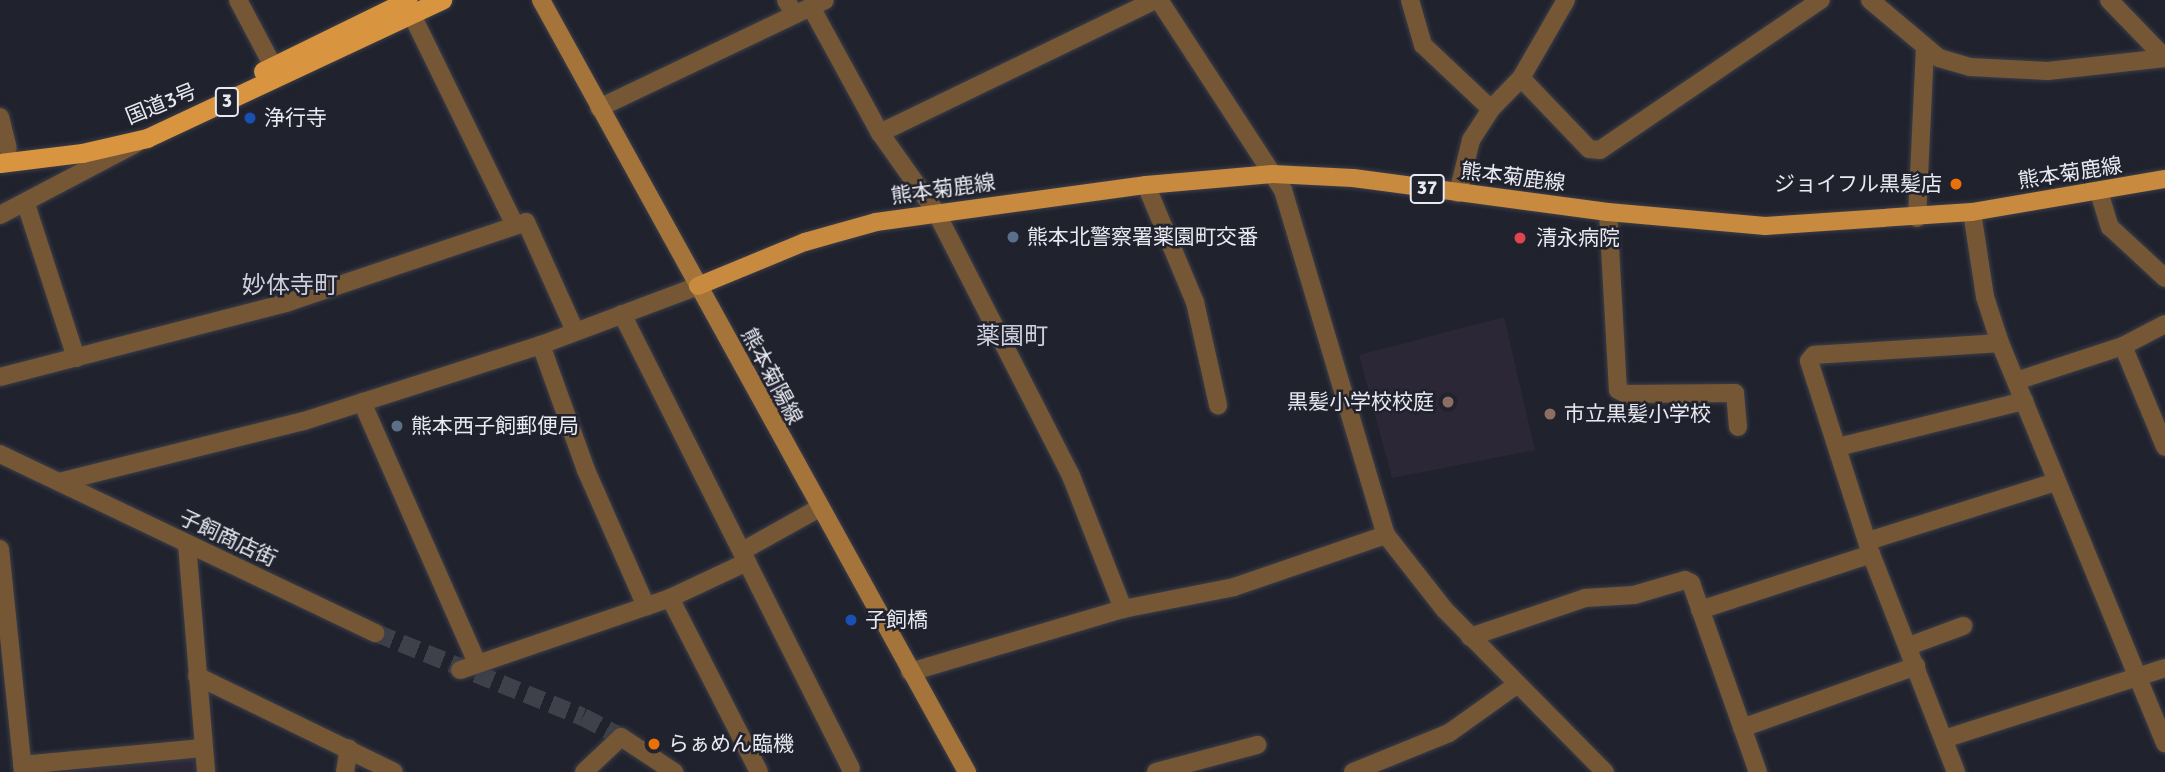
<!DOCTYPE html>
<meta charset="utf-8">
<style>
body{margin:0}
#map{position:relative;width:2165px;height:772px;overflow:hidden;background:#20222d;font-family:Signika,"Noto Sans JP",sans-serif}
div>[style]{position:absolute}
.education>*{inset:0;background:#2b2737}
.minor-tunnel>*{height:18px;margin-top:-9px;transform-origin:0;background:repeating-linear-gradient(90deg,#3e404a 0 18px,transparent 0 27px)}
.roads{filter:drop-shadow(0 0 2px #3c3e48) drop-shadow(0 0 2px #3c3e48)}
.minor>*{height:18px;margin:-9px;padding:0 9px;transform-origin:9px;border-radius:9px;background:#755735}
.secondary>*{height:18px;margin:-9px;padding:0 9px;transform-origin:9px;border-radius:9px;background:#a4743b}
.primary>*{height:18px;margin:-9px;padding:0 9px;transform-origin:9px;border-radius:9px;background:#c88a3e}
.trunk>*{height:19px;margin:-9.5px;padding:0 9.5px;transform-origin:9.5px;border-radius:9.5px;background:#d8943e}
.dots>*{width:19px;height:19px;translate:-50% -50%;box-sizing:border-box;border:4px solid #20222d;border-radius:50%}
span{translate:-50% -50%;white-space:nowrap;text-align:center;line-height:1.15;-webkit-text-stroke:5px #20222d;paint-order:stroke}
.shield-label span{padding:2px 5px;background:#20222d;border:2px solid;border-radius:5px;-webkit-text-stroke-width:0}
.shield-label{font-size:19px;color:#e8e9f1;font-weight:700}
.street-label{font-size:21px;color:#e8e9f1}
.poi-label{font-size:21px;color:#e8e9f1}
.left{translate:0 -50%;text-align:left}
.right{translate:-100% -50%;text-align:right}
.quarter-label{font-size:24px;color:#cdcfde}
</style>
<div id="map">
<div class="education">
<div style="clip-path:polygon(1504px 317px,1535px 450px,1392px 478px,1359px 355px)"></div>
<div style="clip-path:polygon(194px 758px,202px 772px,36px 772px,37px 770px)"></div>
</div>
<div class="minor-tunnel">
<div style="left:376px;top:633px;width:223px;rotate:22.1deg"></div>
<div style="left:583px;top:717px;width:43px;rotate:27.8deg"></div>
</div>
<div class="roads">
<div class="minor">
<div style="left:238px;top:0;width:75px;rotate:62.1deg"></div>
<div style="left:786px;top:0;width:17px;rotate:59deg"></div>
<div style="left:1159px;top:0;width:227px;rotate:56.9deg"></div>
<div style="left:1283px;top:190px;width:360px;rotate:73.4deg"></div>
<div style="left:1386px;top:535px;width:94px;rotate:51.9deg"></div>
<div style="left:1444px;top:609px;width:229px;rotate:45.4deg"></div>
<div style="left:1410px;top:0;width:47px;rotate:73.9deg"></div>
<div style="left:1423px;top:45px;width:93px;rotate:43.3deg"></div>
<div style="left:1870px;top:0;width:90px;rotate:40deg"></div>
<div style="left:1939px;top:58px;width:32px;rotate:16deg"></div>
<div style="left:1970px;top:67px;width:78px;rotate:2.9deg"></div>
<div style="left:2048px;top:71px;width:118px;rotate:-6.3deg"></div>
<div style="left:2109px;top:0;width:81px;rotate:46deg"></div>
<div style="left:811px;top:7px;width:144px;rotate:61.3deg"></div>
<div style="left:880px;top:133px;width:97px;rotate:54.7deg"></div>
<div style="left:936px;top:212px;width:297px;rotate:62.9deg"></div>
<div style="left:1071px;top:476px;width:143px;rotate:68.6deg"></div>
<div style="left:412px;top:15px;width:234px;rotate:63.9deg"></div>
<div style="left:1521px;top:78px;width:98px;rotate:46.2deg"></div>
<div style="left:1589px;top:149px;width:11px;rotate:5deg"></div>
<div style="left:1600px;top:150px;width:267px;rotate:-34.2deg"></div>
<div style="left:599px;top:108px;width:250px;rotate:-25.5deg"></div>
<div style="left:0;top:117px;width:32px;rotate:76deg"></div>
<div style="left:880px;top:133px;width:305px;rotate:-25.8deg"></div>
<div style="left:1146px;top:185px;width:127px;rotate:67.3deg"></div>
<div style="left:1195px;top:302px;width:106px;rotate:77.4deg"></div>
<div style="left:2099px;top:192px;width:37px;rotate:73deg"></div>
<div style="left:2110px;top:227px;width:75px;rotate:42.8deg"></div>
<div style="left:1458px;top:193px;width:55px;rotate:-76.2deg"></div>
<div style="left:1471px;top:140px;width:37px;rotate:-57deg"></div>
<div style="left:1491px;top:109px;width:43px;rotate:-45.9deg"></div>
<div style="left:1521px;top:78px;width:90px;rotate:-60deg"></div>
<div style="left:26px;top:204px;width:162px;rotate:72deg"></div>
<div style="left:1608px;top:212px;width:178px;rotate:86.8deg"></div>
<div style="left:1618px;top:390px;width:9px;rotate:27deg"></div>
<div style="left:1626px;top:394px;width:109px;rotate:-0.5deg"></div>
<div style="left:1735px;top:393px;width:34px;rotate:85deg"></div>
<div style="left:1972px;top:212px;width:86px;rotate:81.3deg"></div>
<div style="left:1985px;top:297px;width:48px;rotate:71.9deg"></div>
<div style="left:2000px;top:343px;width:433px;rotate:67.6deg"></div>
<div style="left:0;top:215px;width:153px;rotate:-27.7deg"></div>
<div style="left:1917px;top:218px;width:171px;rotate:-87.3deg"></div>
<div style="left:622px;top:314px;width:509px;rotate:63.28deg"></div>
<div style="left:541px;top:345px;width:133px;rotate:70.2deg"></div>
<div style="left:586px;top:470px;width:149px;rotate:66.2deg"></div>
<div style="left:2123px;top:346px;width:109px;rotate:67.4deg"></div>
<div style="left:0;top:377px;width:295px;rotate:-14.5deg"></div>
<div style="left:286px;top:303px;width:253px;rotate:-18.6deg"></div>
<div style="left:526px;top:222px;width:117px;rotate:65.8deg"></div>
<div style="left:2016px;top:381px;width:113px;rotate:-18.1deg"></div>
<div style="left:2123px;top:346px;width:47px;rotate:-27.6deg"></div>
<div style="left:362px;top:402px;width:285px;rotate:66.2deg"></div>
<div style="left:1838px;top:447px;width:192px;rotate:-13.9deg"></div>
<div style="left:0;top:454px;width:416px;rotate:25.5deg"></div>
<div style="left:63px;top:481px;width:248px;rotate:-14deg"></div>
<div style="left:304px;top:421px;width:249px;rotate:-17.8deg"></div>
<div style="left:541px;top:345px;width:168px;rotate:-20.6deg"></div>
<div style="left:1868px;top:541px;width:196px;rotate:-17.5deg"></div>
<div style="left:187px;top:544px;width:229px;rotate:85.2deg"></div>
<div style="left:0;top:549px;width:224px;rotate:84.1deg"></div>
<div style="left:744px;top:550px;width:86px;rotate:-29.2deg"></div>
<div style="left:670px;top:598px;width:195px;rotate:62.9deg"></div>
<div style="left:1700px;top:610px;width:180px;rotate:-18.1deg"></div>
<div style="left:1470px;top:637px;width:121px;rotate:-18.7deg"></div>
<div style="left:1585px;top:598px;width:49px;rotate:-3.5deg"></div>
<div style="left:1634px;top:595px;width:53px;rotate:-16.4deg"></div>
<div style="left:1685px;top:580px;width:7px;rotate:27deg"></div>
<div style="left:1691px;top:583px;width:201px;rotate:70.5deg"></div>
<div style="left:1909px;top:646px;width:58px;rotate:-20.3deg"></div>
<div style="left:460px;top:670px;width:222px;rotate:-18.9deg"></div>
<div style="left:670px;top:598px;width:85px;rotate:-25.1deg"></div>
<div style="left:910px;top:672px;width:222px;rotate:-16.5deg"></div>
<div style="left:1123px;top:609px;width:113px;rotate:-11.2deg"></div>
<div style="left:1234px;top:587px;width:161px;rotate:-18.9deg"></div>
<div style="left:197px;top:676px;width:219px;rotate:26deg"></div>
<div style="left:1742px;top:728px;width:185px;rotate:-19.6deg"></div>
<div style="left:1944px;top:739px;width:232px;rotate:-17.8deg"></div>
<div style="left:22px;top:765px;width:181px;rotate:-5.4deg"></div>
<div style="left:345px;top:772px;width:24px;rotate:-81deg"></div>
<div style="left:584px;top:772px;width:51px;rotate:-43.4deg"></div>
<div style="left:621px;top:737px;width:64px;rotate:33.4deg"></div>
<div style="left:1156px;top:772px;width:105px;rotate:-15deg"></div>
<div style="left:1353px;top:772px;width:104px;rotate:-22.1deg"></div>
<div style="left:1449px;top:733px;width:81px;rotate:-35.5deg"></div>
<div style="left:1956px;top:772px;width:234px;rotate:-111.3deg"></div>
<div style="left:1871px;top:554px;width:203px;rotate:-107.8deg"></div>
<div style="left:1809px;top:361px;width:8px;rotate:-50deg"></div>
<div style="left:1814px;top:355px;width:186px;rotate:-3.7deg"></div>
</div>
<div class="secondary">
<div style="left:541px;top:0;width:882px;rotate:61.11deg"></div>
</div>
<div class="primary">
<div style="left:698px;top:286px;width:116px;rotate:-22.4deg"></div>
<div style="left:805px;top:242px;width:74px;rotate:-15.7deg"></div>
<div style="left:876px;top:222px;width:273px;rotate:-7.8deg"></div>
<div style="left:1146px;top:185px;width:127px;rotate:-5deg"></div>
<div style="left:1273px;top:174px;width:80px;rotate:2.9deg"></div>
<div style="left:1353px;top:178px;width:257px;rotate:7.6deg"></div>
<div style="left:1608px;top:212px;width:158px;rotate:5.1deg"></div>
<div style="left:1765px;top:226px;width:207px;rotate:-3.9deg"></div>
<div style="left:1972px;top:212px;width:196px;rotate:-9.7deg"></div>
</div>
<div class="trunk">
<div style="left:263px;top:71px;width:161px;rotate:-26.1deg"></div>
<div style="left:0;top:163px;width:83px;rotate:-7deg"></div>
<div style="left:82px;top:153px;width:67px;rotate:-13deg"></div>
<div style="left:147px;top:138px;width:326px;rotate:-25.1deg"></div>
</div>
</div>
<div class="dots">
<div style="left:250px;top:118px;background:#1a4fb4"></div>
<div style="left:1956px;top:184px;background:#e8710a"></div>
<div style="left:1013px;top:237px;background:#5c6f8a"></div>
<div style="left:1520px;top:238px;background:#e0444e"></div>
<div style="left:1448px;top:402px;background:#8d6e63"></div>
<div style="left:1550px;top:414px;background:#8d6e63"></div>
<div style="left:397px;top:426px;background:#5c6f8a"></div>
<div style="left:851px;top:620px;background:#1a4fb4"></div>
<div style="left:654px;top:744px;background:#e8710a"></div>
</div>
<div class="shield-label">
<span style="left:227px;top:102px">3</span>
<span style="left:1427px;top:189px">37</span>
</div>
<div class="street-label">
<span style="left:161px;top:104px;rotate:-22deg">国道3号</span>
<span style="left:2070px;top:173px;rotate:-9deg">熊本菊鹿線</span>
<span style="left:1513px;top:177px;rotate:7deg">熊本菊鹿線</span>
<span style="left:943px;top:189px;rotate:-8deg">熊本菊鹿線</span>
<span style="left:772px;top:376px;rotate:62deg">熊本菊陽線</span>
<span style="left:228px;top:538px;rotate:25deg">子飼商店街</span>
</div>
<div class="poi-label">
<span class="left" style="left:264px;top:118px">浄行寺</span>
<span class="right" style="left:1942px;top:184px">ジョイフル黒髪店</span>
<span class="left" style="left:1027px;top:237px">熊本北警察署薬園町交番</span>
<span class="left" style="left:1536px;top:238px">清永病院</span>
<span class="right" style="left:1434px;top:402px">黒髪小学校校庭</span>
<span class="left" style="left:1564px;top:414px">市立黒髪小学校</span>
<span class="left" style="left:411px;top:426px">熊本西子飼郵便局</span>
<span class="left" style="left:865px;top:620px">子飼橋</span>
<span class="left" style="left:668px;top:744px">らぁめん臨機</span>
</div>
<div class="quarter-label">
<span style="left:290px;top:286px">妙体寺町</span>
<span style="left:1012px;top:337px">薬園町</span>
</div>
</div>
